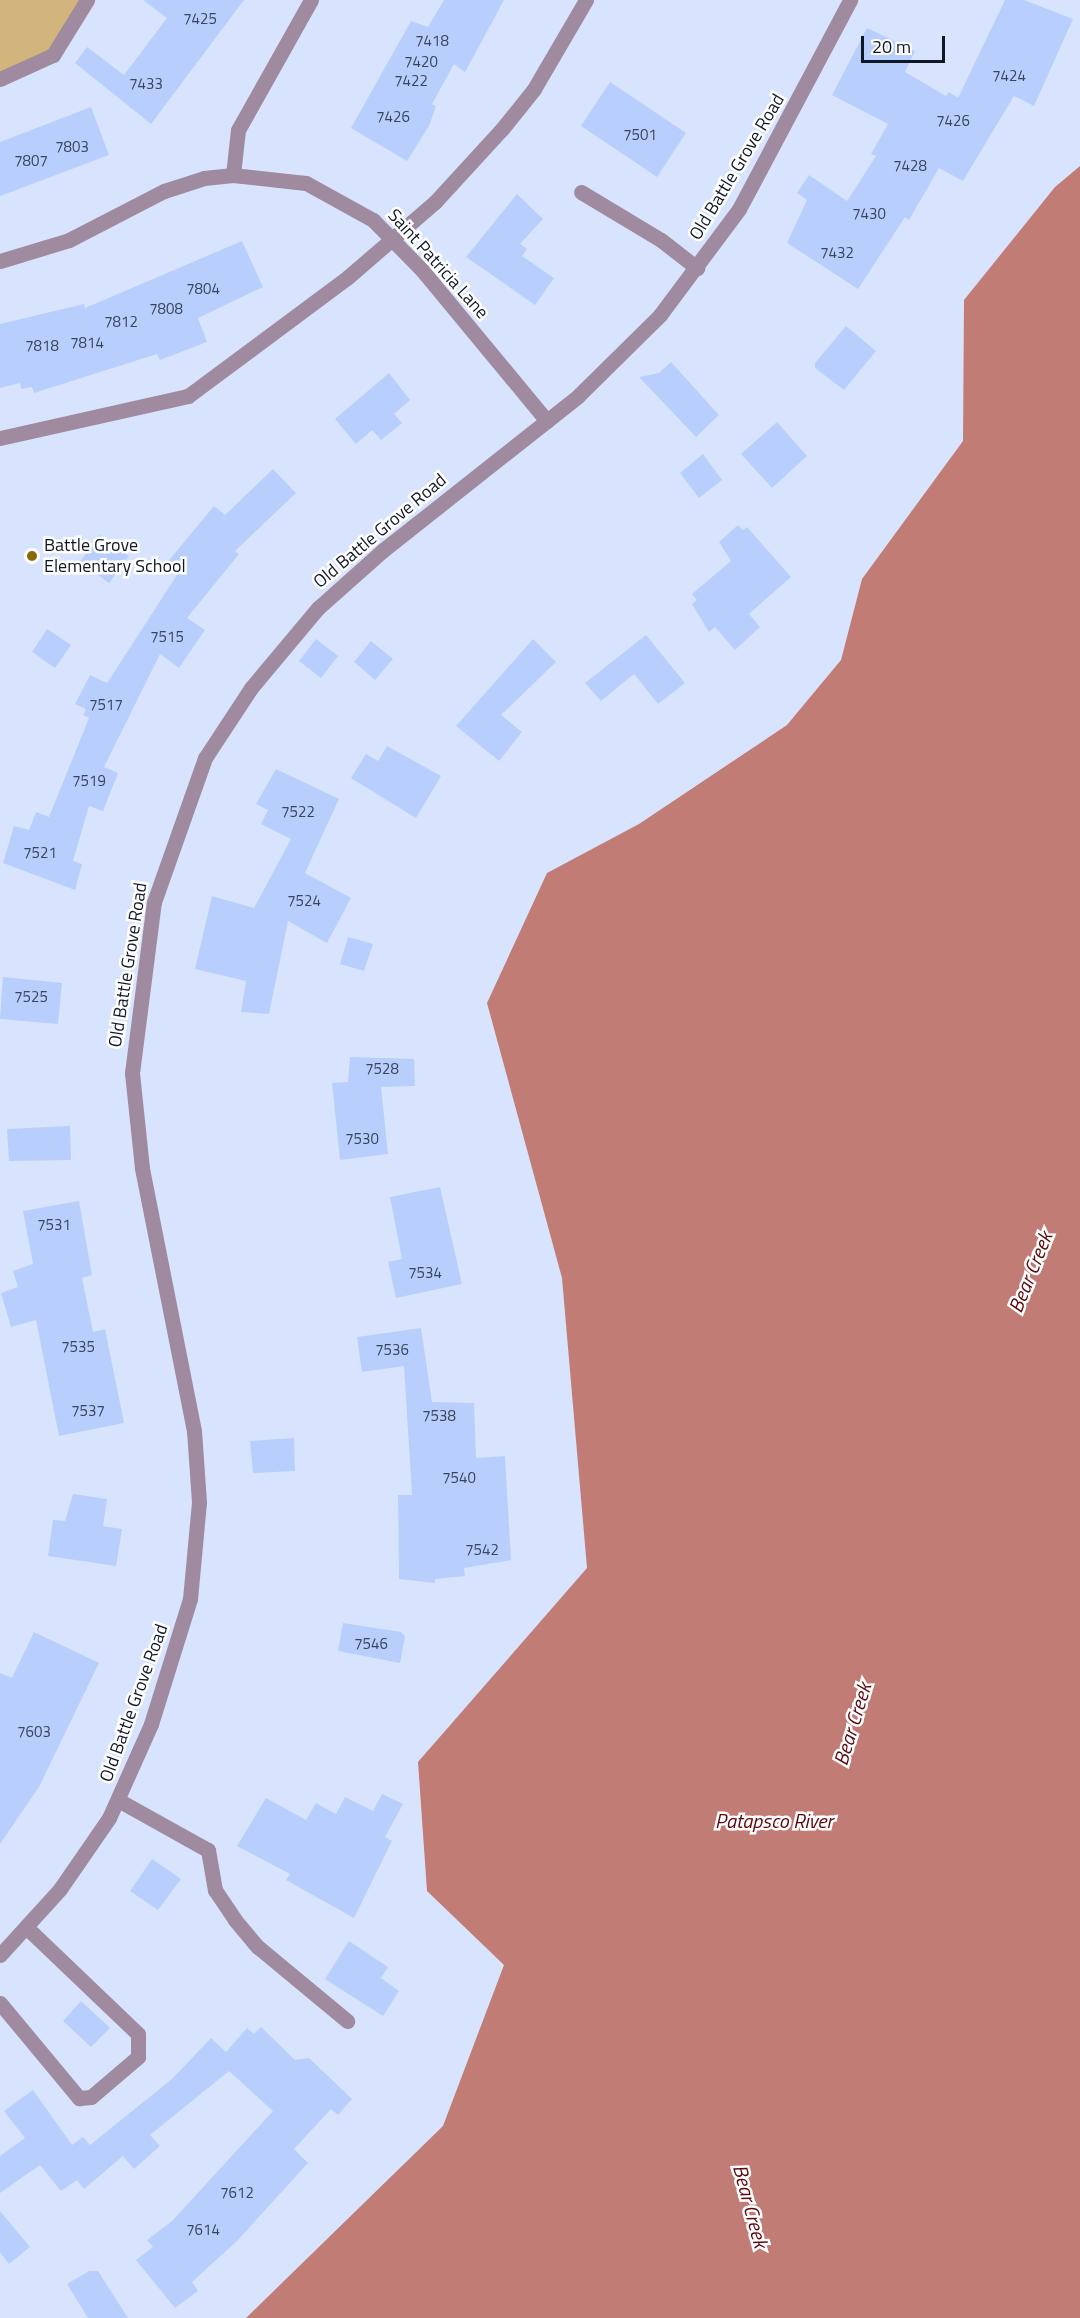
<!DOCTYPE html>
<style>
body{margin:0}
#map{position:relative;width:1080px;height:2318px;overflow:hidden;background:#d8e4fd;font-family:"Titillium Web",sans-serif}
div>[style]{position:absolute}
.green>*{inset:0;background:#d1b57c}
.water>*{inset:0;background:#c27c76}
.building>*{inset:0;background:#b8cffe}
.minor>*{height:15px;margin:-7.5px;padding:0 7.5px;transform-origin:7.5px;border-radius:7.5px;background:#9f8aa0}
.dots>*{width:16px;height:16px;translate:-50% -50%;box-sizing:border-box;border:3px solid #fff;border-radius:50%}
span{translate:-50% -50%;white-space:nowrap;text-align:center;line-height:1.15;-webkit-text-stroke:5px #fff;paint-order:stroke}
.number-label{font-size:15px;color:#3a455b}
.number-label span{-webkit-text-stroke-width:0}
.street-label{font-size:18px;color:#101725}
.poi-label{font-size:18px;color:#101725}
.left{translate:0 -50%;text-align:left}
.water-label{font-size:20px;color:#5d050c;font-style:italic}
.scale{position:absolute;left:861px;top:36px;width:84px;height:27px;box-sizing:border-box;border:3px solid #101725;border-top:0;padding-left:8px;font-size:18px;line-height:21px;white-space:nowrap;color:#101725;-webkit-text-stroke:4px #fff;paint-order:stroke}
</style>
<div id="map">
<div class="green">
<div style="clip-path:polygon(0 0,84px 0,61px 44px,0 77px)"></div>
</div>
<div class="water">
<div style="clip-path:polygon(1080px 166px,1080px 2318px,246px 2318px,443px 2126px,504px 1965px,427px 1891px,418px 1762px,587px 1568px,562px 1278px,487px 1003px,547px 873px,639px 824px,787px 725px,841px 660px,862px 579px,963px 441px,964px 300px,1055px 187px)"></div>
</div>
<div class="building">
<div style="clip-path:polygon(143px 0,244px 0,151px 124px,75px 63px,87px 47px,124px 75px,167px 18px)"></div>
<div style="clip-path:polygon(444px 0,504px 0,465px 72px,454px 64px,432px 104px,436px 106px,429px 126px,407px 161px,351px 128px,411px 21px,428px 27px)"></div>
<div style="clip-path:polygon(1005px 0,1024px 0,1073px 19px,1034px 106px,1014px 96px,963px 181px,939px 168px,909px 220px,905px 217px,858px 289px,787px 243px,807px 200px,797px 193px,809px 175px,847px 201px,876px 156px,871px 154px,888px 124px,832px 95px,867px 28px,915px 51px,905px 72px,946px 96px,949px 92px,958px 98px)"></div>
<div style="clip-path:polygon(610px 82px,686px 133px,657px 177px,581px 126px)"></div>
<div style="clip-path:polygon(91px 107px,109px 155px,0 196px,0 142px)"></div>
<div style="clip-path:polygon(517px 194px,543px 219px,520px 244px,527px 249px,522px 256px,554px 278px,535px 305px,466px 257px)"></div>
<div style="clip-path:polygon(242px 241px,263px 287px,198px 318px,207px 342px,160px 360px,157px 354px,34px 393px,32px 387px,21px 389px,20px 383px,0 388px,0 324px,84px 304px,85px 308px)"></div>
<div style="clip-path:polygon(846px 326px,876px 351px,844px 390px,815px 368px,815px 363px)"></div>
<div style="clip-path:polygon(671px 362px,719px 415px,696px 437px,639px 377px,659px 373px)"></div>
<div style="clip-path:polygon(389px 373px,410px 400px,394px 414px,402px 423px,381px 440px,372px 430px,356px 444px,335px 419px)"></div>
<div style="clip-path:polygon(777px 422px,807px 456px,772px 488px,741px 454px)"></div>
<div style="clip-path:polygon(703px 454px,722px 480px,699px 498px,680px 473px)"></div>
<div style="clip-path:polygon(273px 469px,296px 493px,235px 551px,239px 554px,187px 618px,205px 630px,179px 668px,160px 654px,104px 767px,118px 773px,103px 811px,89px 806px,73px 861px,82px 864px,75px 890px,3px 863px,14px 826px,29px 830px,36px 812px,49px 817px,89px 718px,83px 715px,86px 709px,75px 704px,90px 675px,107px 683px,177px 575px,165px 565px,214px 506px,225px 515px)"></div>
<div style="clip-path:polygon(738px 525px,743px 530px,747px 527px,791px 577px,749px 614px,760px 627px,735px 650px,715px 627px,709px 632px,692px 604px,697px 600px,692px 594px,731px 561px,719px 542px)"></div>
<div style="clip-path:polygon(99px 535px,129px 556px,109px 583px,80px 562px)"></div>
<div style="clip-path:polygon(47px 629px,71px 645px,55px 668px,32px 652px)"></div>
<div style="clip-path:polygon(646px 635px,685px 683px,658px 704px,634px 674px,601px 701px,585px 683px)"></div>
<div style="clip-path:polygon(316px 639px,338px 656px,321px 678px,299px 661px)"></div>
<div style="clip-path:polygon(533px 639px,556px 662px,501px 715px,522px 732px,499px 761px,456px 726px)"></div>
<div style="clip-path:polygon(371px 641px,393px 659px,375px 680px,354px 662px)"></div>
<div style="clip-path:polygon(387px 746px,441px 776px,416px 818px,351px 778px,366px 754px,378px 761px)"></div>
<div style="clip-path:polygon(276px 769px,339px 799px,305px 873px,351px 898px,327px 943px,288px 921px,269px 1014px,241px 1012px,246px 981px,195px 969px,212px 896px,254px 908px,291px 839px,261px 824px,268px 810px,256px 804px)"></div>
<div style="clip-path:polygon(348px 937px,373px 944px,364px 971px,340px 964px)"></div>
<div style="clip-path:polygon(3px 977px,62px 983px,58px 1024px,0 1019px)"></div>
<div style="clip-path:polygon(350px 1057px,414px 1059px,415px 1086px,381px 1087px,388px 1154px,340px 1160px,332px 1083px,348px 1082px)"></div>
<div style="clip-path:polygon(70px 1126px,71px 1160px,9px 1161px,7px 1129px)"></div>
<div style="clip-path:polygon(440px 1187px,462px 1284px,396px 1298px,388px 1262px,402px 1259px,390px 1197px)"></div>
<div style="clip-path:polygon(79px 1201px,92px 1275px,82px 1278px,93px 1332px,105px 1329px,124px 1423px,59px 1436px,36px 1320px,11px 1327px,1px 1293px,18px 1287px,13px 1271px,33px 1264px,23px 1211px)"></div>
<div style="clip-path:polygon(421px 1328px,432px 1402px,474px 1403px,476px 1458px,505px 1456px,511px 1560px,464px 1568px,465px 1576px,435px 1579px,435px 1583px,399px 1579px,398px 1495px,412px 1495px,404px 1366px,362px 1372px,357px 1337px)"></div>
<div style="clip-path:polygon(294px 1438px,295px 1471px,253px 1473px,250px 1441px)"></div>
<div style="clip-path:polygon(73px 1494px,107px 1499px,103px 1526px,122px 1529px,116px 1566px,48px 1556px,53px 1520px,65px 1521px)"></div>
<div style="clip-path:polygon(343px 1623px,401px 1632px,405px 1636px,400px 1663px,338px 1651px)"></div>
<div style="clip-path:polygon(34px 1632px,99px 1663px,39px 1787px,0 1844px,0 1673px,12px 1678px)"></div>
<div style="clip-path:polygon(382px 1794px,403px 1804px,385px 1837px,392px 1841px,354px 1918px,286px 1880px,290px 1874px,237px 1846px,266px 1798px,306px 1820px,316px 1803px,336px 1814px,345px 1797px,373px 1811px)"></div>
<div style="clip-path:polygon(152px 1859px,181px 1879px,158px 1910px,130px 1891px)"></div>
<div style="clip-path:polygon(349px 1941px,388px 1967px,381px 1978px,399px 1991px,383px 2016px,325px 1979px)"></div>
<div style="clip-path:polygon(81px 2001px,110px 2028px,91px 2047px,63px 2021px)"></div>
<div style="clip-path:polygon(261px 2027px,295px 2060px,309px 2058px,352px 2099px,338px 2115px,331px 2109px,294px 2149px,308px 2163px,237px 2241px,192px 2282px,198px 2291px,175px 2308px,136px 2260px,153px 2247px,147px 2240px,172px 2221px,273px 2111px,229px 2071px,150px 2135px,160px 2146px,134px 2169px,123px 2156px,84px 2189px,77px 2180px,61px 2191px,40px 2165px,0 2193px,0 2156px,25px 2138px,4px 2111px,33px 2090px,72px 2145px,83px 2137px,90px 2145px,172px 2079px,211px 2038px,226px 2052px,247px 2028px,254px 2034px)"></div>
<div style="clip-path:polygon(0 2211px,30px 2247px,9px 2264px,0 2252px)"></div>
<div style="clip-path:polygon(89px 2271px,98px 2271px,128px 2318px,88px 2318px,67px 2284px)"></div>
</div>
<div class="minor">
<div style="left:0;top:79px;width:58px;rotate:-24.4deg"></div>
<div style="left:53px;top:55px;width:65px;rotate:-58.3deg"></div>
<div style="left:233px;top:175px;width:45px;rotate:-83.7deg"></div>
<div style="left:238px;top:130px;width:149px;rotate:-60.7deg"></div>
<div style="left:581px;top:192px;width:93px;rotate:31deg"></div>
<div style="left:661px;top:240px;width:46px;rotate:37.9deg"></div>
<div style="left:0;top:261px;width:72px;rotate:-16.9deg"></div>
<div style="left:69px;top:240px;width:107px;rotate:-27.3deg"></div>
<div style="left:164px;top:191px;width:42px;rotate:-18deg"></div>
<div style="left:204px;top:178px;width:29px;rotate:-6deg"></div>
<div style="left:233px;top:175px;width:73px;rotate:6.3deg"></div>
<div style="left:306px;top:183px;width:77px;rotate:28.9deg"></div>
<div style="left:373px;top:220px;width:70px;rotate:45.6deg"></div>
<div style="left:422px;top:270px;width:196px;rotate:50.4deg"></div>
<div style="left:0;top:438px;width:193px;rotate:-12.6deg"></div>
<div style="left:188px;top:396px;width:199px;rotate:-36.6deg"></div>
<div style="left:348px;top:277px;width:115px;rotate:-40.8deg"></div>
<div style="left:435px;top:202px;width:99px;rotate:-47.5deg"></div>
<div style="left:502px;top:129px;width:51px;rotate:-51.3deg"></div>
<div style="left:534px;top:89px;width:103px;rotate:-59.7deg"></div>
<div style="left:118px;top:1800px;width:103px;rotate:29.1deg"></div>
<div style="left:208px;top:1850px;width:41px;rotate:80.1deg"></div>
<div style="left:215px;top:1890px;width:36px;rotate:56deg"></div>
<div style="left:235px;top:1920px;width:35px;rotate:50deg"></div>
<div style="left:258px;top:1947px;width:116px;rotate:39.7deg"></div>
<div style="left:0;top:1955px;width:89px;rotate:-47.7deg"></div>
<div style="left:60px;top:1889px;width:86px;rotate:-55.4deg"></div>
<div style="left:109px;top:1818px;width:103px;rotate:-65.9deg"></div>
<div style="left:151px;top:1724px;width:131px;rotate:-72.7deg"></div>
<div style="left:190px;top:1599px;width:97px;rotate:-84.7deg"></div>
<div style="left:199px;top:1502px;width:71px;rotate:-94deg"></div>
<div style="left:194px;top:1431px;width:268px;rotate:-101.2deg"></div>
<div style="left:142px;top:1168px;width:96px;rotate:-96deg"></div>
<div style="left:132px;top:1073px;width:172px;rotate:-82.7deg"></div>
<div style="left:154px;top:902px;width:153px;rotate:-70.5deg"></div>
<div style="left:205px;top:758px;width:84px;rotate:-56.7deg"></div>
<div style="left:251px;top:688px;width:104px;rotate:-50.1deg"></div>
<div style="left:318px;top:608px;width:86px;rotate:-41.7deg"></div>
<div style="left:382px;top:551px;width:250px;rotate:-38.3deg"></div>
<div style="left:578px;top:396px;width:115px;rotate:-44.6deg"></div>
<div style="left:660px;top:315px;width:132px;rotate:-53.3deg"></div>
<div style="left:739px;top:209px;width:237px;rotate:-62deg"></div>
<div style="left:0;top:2003px;width:124px;rotate:50.3deg"></div>
<div style="left:79px;top:2098px;width:12px;rotate:-5deg"></div>
<div style="left:91px;top:2097px;width:62px;rotate:-40.4deg"></div>
<div style="left:138px;top:2057px;width:23px;rotate:-90deg"></div>
<div style="left:138px;top:2034px;width:153px;rotate:-136.3deg"></div>
</div>
<div class="dots">
<div style="left:32px;top:556px;background:#8b6807"></div>
</div>
<div class="number-label">
<span style="left:200px;top:19px">7425</span>
<span style="left:432px;top:41px">7418</span>
<span style="left:421px;top:62px">7420</span>
<span style="left:1009px;top:76px">7424</span>
<span style="left:411px;top:81px">7422</span>
<span style="left:146px;top:84px">7433</span>
<span style="left:393px;top:117px">7426</span>
<span style="left:953px;top:121px">7426</span>
<span style="left:640px;top:135px">7501</span>
<span style="left:72px;top:147px">7803</span>
<span style="left:31px;top:161px">7807</span>
<span style="left:910px;top:166px">7428</span>
<span style="left:869px;top:214px">7430</span>
<span style="left:837px;top:253px">7432</span>
<span style="left:203px;top:289px">7804</span>
<span style="left:166px;top:309px">7808</span>
<span style="left:121px;top:322px">7812</span>
<span style="left:87px;top:343px">7814</span>
<span style="left:42px;top:346px">7818</span>
<span style="left:167px;top:637px">7515</span>
<span style="left:106px;top:705px">7517</span>
<span style="left:89px;top:781px">7519</span>
<span style="left:298px;top:812px">7522</span>
<span style="left:40px;top:853px">7521</span>
<span style="left:304px;top:901px">7524</span>
<span style="left:31px;top:997px">7525</span>
<span style="left:382px;top:1069px">7528</span>
<span style="left:362px;top:1139px">7530</span>
<span style="left:54px;top:1225px">7531</span>
<span style="left:425px;top:1273px">7534</span>
<span style="left:78px;top:1347px">7535</span>
<span style="left:392px;top:1350px">7536</span>
<span style="left:88px;top:1411px">7537</span>
<span style="left:439px;top:1416px">7538</span>
<span style="left:459px;top:1478px">7540</span>
<span style="left:482px;top:1550px">7542</span>
<span style="left:371px;top:1644px">7546</span>
<span style="left:34px;top:1732px">7603</span>
<span style="left:237px;top:2193px">7612</span>
<span style="left:203px;top:2230px">7614</span>
</div>
<div class="street-label">
<span style="left:737px;top:167px;rotate:-59deg">Old Battle Grove Road</span>
<span style="left:438px;top:264px;rotate:48deg">Saint Patricia Lane</span>
<span style="left:380px;top:531px;rotate:-40deg">Old Battle Grove Road</span>
<span style="left:128px;top:965px;rotate:-81deg">Old Battle Grove Road</span>
<span style="left:134px;top:1703px;rotate:-70deg">Old Battle Grove Road</span>
</div>
<div class="poi-label">
<span class="left" style="left:44px;top:556px">Battle Grove<br>Elementary School</span>
</div>
<div class="water-label">
<span style="left:1030px;top:1272px;rotate:-68deg">Bear Creek</span>
<span style="left:852px;top:1724px;rotate:-73deg">Bear Creek</span>
<span style="left:774px;top:1820px">Patapsco River</span>
<span style="left:751px;top:2206px;rotate:75deg">Bear Creek</span>
</div>
<div class="scale">20 m</div>
</div>
